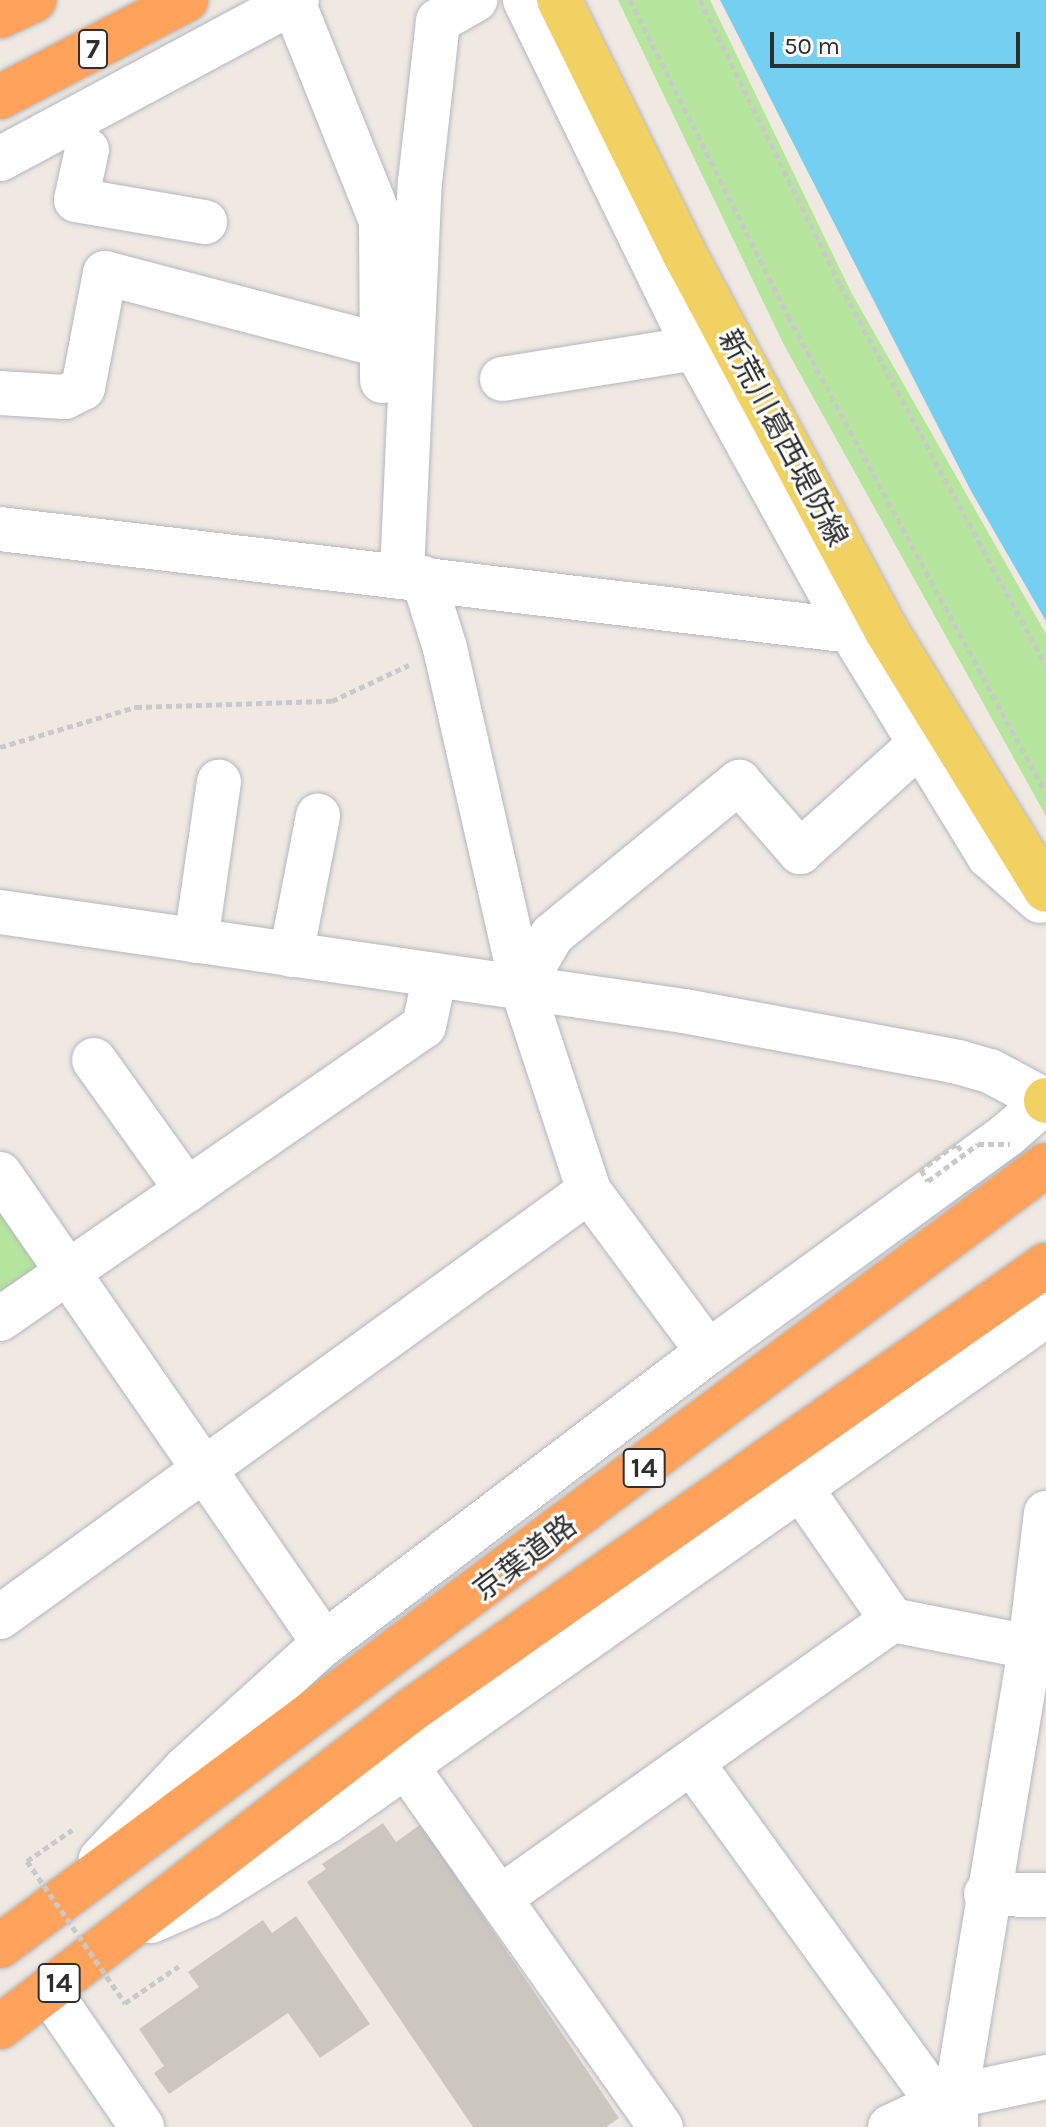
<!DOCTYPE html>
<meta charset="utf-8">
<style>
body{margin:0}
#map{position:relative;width:1046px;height:2127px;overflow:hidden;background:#efe9e1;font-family:Karla,"Noto Sans JP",sans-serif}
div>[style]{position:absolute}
.green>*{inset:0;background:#b6e59e}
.water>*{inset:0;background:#75cff0}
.building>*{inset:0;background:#cbc7bf}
.path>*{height:5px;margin-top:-2.5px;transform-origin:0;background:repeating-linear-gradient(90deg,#c9c9c9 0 6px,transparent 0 10px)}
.roads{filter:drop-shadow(0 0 2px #b4b7c1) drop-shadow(0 0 2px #b4b7c1)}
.minor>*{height:44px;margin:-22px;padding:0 22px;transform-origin:22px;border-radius:22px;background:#fff}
.major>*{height:44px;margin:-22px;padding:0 22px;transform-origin:22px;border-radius:22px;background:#f2d163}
.highway>*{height:44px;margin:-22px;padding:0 22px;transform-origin:22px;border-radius:22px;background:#ffa35c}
.path-bridge>*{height:5px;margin-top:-2.5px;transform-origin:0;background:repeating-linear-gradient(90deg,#c9c9c9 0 6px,transparent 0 10px)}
span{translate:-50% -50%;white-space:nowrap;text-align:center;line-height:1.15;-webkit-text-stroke:6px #fff;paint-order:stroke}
.shield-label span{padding:2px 6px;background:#fff;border:2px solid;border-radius:6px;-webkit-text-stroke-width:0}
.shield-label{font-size:28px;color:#2e2e2e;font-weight:700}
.street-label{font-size:30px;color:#2e2e2e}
.scale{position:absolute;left:770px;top:32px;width:250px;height:36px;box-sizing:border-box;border:4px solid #2e2e2e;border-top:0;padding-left:10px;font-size:24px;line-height:28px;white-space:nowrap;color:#2e2e2e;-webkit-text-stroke:6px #fff;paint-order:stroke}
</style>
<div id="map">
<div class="green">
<div style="clip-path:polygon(618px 0,710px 0,851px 292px,1046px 634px,1046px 816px,784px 345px)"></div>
<div style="clip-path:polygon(0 1201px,42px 1260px,41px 1278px,0 1306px)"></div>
</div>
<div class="water">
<div style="clip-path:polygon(720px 0,1046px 0,1046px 621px,971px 491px)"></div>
</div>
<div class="building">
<div style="clip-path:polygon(383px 1823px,396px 1842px,421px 1824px,619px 2118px,606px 2127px,473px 2127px,307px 1882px,326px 1869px,322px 1864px)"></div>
<div style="clip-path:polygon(296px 1916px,370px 2024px,320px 2058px,288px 2013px,169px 2094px,154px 2073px,164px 2066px,139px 2029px,199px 1987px,188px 1972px,263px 1920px,272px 1933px)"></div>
</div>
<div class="path">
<div style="left:630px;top:0;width:353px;rotate:63.4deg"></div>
<div style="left:788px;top:316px;width:543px;rotate:61.64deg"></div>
<div style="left:700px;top:0;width:318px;rotate:63.8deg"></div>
<div style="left:840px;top:285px;width:433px;rotate:61.6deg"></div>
<div style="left:0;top:747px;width:142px;rotate:-16.4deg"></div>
<div style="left:136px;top:707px;width:196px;rotate:-1.8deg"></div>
<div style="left:332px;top:701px;width:85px;rotate:-25.1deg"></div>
<div style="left:27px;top:1861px;width:55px;rotate:-34.6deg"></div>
<div style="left:125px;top:2003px;width:65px;rotate:-34.4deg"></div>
</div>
<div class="roads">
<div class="minor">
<div style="left:525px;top:0;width:387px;rotate:64deg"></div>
<div style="left:695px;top:348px;width:323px;rotate:61.1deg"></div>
<div style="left:851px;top:631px;width:264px;rotate:58.5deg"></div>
<div style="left:989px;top:856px;width:68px;rotate:41.4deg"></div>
<div style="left:293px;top:2px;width:236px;rotate:68.1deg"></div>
<div style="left:381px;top:221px;width:160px;rotate:89.6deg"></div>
<div style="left:87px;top:150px;width:51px;rotate:102.4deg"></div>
<div style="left:76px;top:200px;width:131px;rotate:9.7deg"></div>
<div style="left:0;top:159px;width:337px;rotate:-28.2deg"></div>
<div style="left:502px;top:379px;width:195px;rotate:-9.1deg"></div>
<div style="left:0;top:393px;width:65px;rotate:3.5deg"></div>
<div style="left:65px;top:397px;width:20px;rotate:-27deg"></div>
<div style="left:83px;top:388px;width:117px;rotate:-79.2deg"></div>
<div style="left:105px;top:273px;width:287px;rotate:14.7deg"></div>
<div style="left:0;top:529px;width:857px;rotate:6.83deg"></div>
<div style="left:402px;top:573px;width:391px;rotate:-87.4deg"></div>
<div style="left:420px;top:182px;width:162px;rotate:-83.6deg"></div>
<div style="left:438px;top:21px;width:43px;rotate:-29.6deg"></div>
<div style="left:423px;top:578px;width:73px;rotate:72.6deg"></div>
<div style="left:445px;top:648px;width:348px;rotate:77.2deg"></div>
<div style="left:522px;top:987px;width:215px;rotate:71.8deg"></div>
<div style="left:589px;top:1191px;width:200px;rotate:53.5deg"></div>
<div style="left:0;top:912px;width:691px;rotate:8.24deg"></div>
<div style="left:684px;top:1011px;width:279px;rotate:10.5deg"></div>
<div style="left:958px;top:1062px;width:33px;rotate:16deg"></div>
<div style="left:990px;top:1071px;width:64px;rotate:28.2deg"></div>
<div style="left:1046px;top:1101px;width:52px;rotate:138.9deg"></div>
<div style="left:1007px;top:1135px;width:369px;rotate:144deg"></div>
<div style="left:708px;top:1352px;width:482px;rotate:142.8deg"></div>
<div style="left:324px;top:1643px;width:186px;rotate:137.8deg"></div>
<div style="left:186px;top:1768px;width:125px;rotate:133deg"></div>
<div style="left:196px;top:941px;width:161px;rotate:-81.8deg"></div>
<div style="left:291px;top:955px;width:142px;rotate:-79deg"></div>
<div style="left:522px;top:987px;width:60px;rotate:-60deg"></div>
<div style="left:552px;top:935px;width:242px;rotate:-39.3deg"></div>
<div style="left:739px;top:782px;width:93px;rotate:48.9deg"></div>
<div style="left:800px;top:852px;width:160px;rotate:-42deg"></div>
<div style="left:94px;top:1060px;width:160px;rotate:54.4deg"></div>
<div style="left:0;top:1174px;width:570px;rotate:55.36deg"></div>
<div style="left:0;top:1319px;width:515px;rotate:-34.65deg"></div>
<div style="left:424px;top:1026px;width:52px;rotate:-77.8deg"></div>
<div style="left:800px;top:1487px;width:162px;rotate:55.3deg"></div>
<div style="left:0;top:1617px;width:727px;rotate:-35.88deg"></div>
<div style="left:692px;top:1763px;width:421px;rotate:54.1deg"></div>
<div style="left:406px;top:1766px;width:442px;rotate:54.8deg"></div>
<div style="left:986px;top:1894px;width:60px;rotate:1deg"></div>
<div style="left:501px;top:1897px;width:479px;rotate:-35.3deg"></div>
<div style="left:892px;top:1620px;width:141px;rotate:11.1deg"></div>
<div style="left:1030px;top:1647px;width:16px;rotate:-7deg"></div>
<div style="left:151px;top:1921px;width:62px;rotate:-23.7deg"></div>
<div style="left:208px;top:1896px;width:139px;rotate:-32.1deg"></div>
<div style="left:326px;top:1822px;width:881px;rotate:-35.15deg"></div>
<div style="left:49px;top:1991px;width:165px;rotate:55.6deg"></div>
<div style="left:890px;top:2127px;width:73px;rotate:-25.2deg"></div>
<div style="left:956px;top:2096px;width:92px;rotate:-11.9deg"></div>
<div style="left:956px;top:2127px;width:31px;rotate:-90deg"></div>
<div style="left:956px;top:2096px;width:455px;rotate:-80.6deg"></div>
<div style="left:1030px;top:1647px;width:135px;rotate:-83.2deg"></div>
</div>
<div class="major">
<div style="left:559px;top:0;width:282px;rotate:63.7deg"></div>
<div style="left:684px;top:253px;width:428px;rotate:61.8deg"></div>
<div style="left:886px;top:630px;width:305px;rotate:58.4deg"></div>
<div style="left:1046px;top:1100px;width:1px;rotate:90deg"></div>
</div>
<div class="highway">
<div style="left:0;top:16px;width:38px;rotate:-25deg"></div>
<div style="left:0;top:97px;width:210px;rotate:-27.5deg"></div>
<div style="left:0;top:1946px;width:1305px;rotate:-36.75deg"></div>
<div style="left:0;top:2027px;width:518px;rotate:-37.62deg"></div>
<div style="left:410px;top:1711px;width:777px;rotate:-35.04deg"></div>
</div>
</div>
<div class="path-bridge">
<div style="left:961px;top:1150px;width:8px;rotate:-130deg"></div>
<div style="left:956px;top:1144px;width:44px;rotate:143.4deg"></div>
<div style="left:921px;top:1170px;width:13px;rotate:58deg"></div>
<div style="left:928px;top:1181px;width:62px;rotate:-36.5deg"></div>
<div style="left:978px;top:1144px;width:32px"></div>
<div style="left:27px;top:1861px;width:173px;rotate:55.4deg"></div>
</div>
<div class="shield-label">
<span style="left:93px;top:49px">7</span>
<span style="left:644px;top:1468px">14</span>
<span style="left:59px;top:1983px">14</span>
</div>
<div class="street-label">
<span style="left:783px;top:438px;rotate:62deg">新荒川葛西堤防線</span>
<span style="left:525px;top:1558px;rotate:-37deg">京葉道路</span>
</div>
<div class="scale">50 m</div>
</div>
